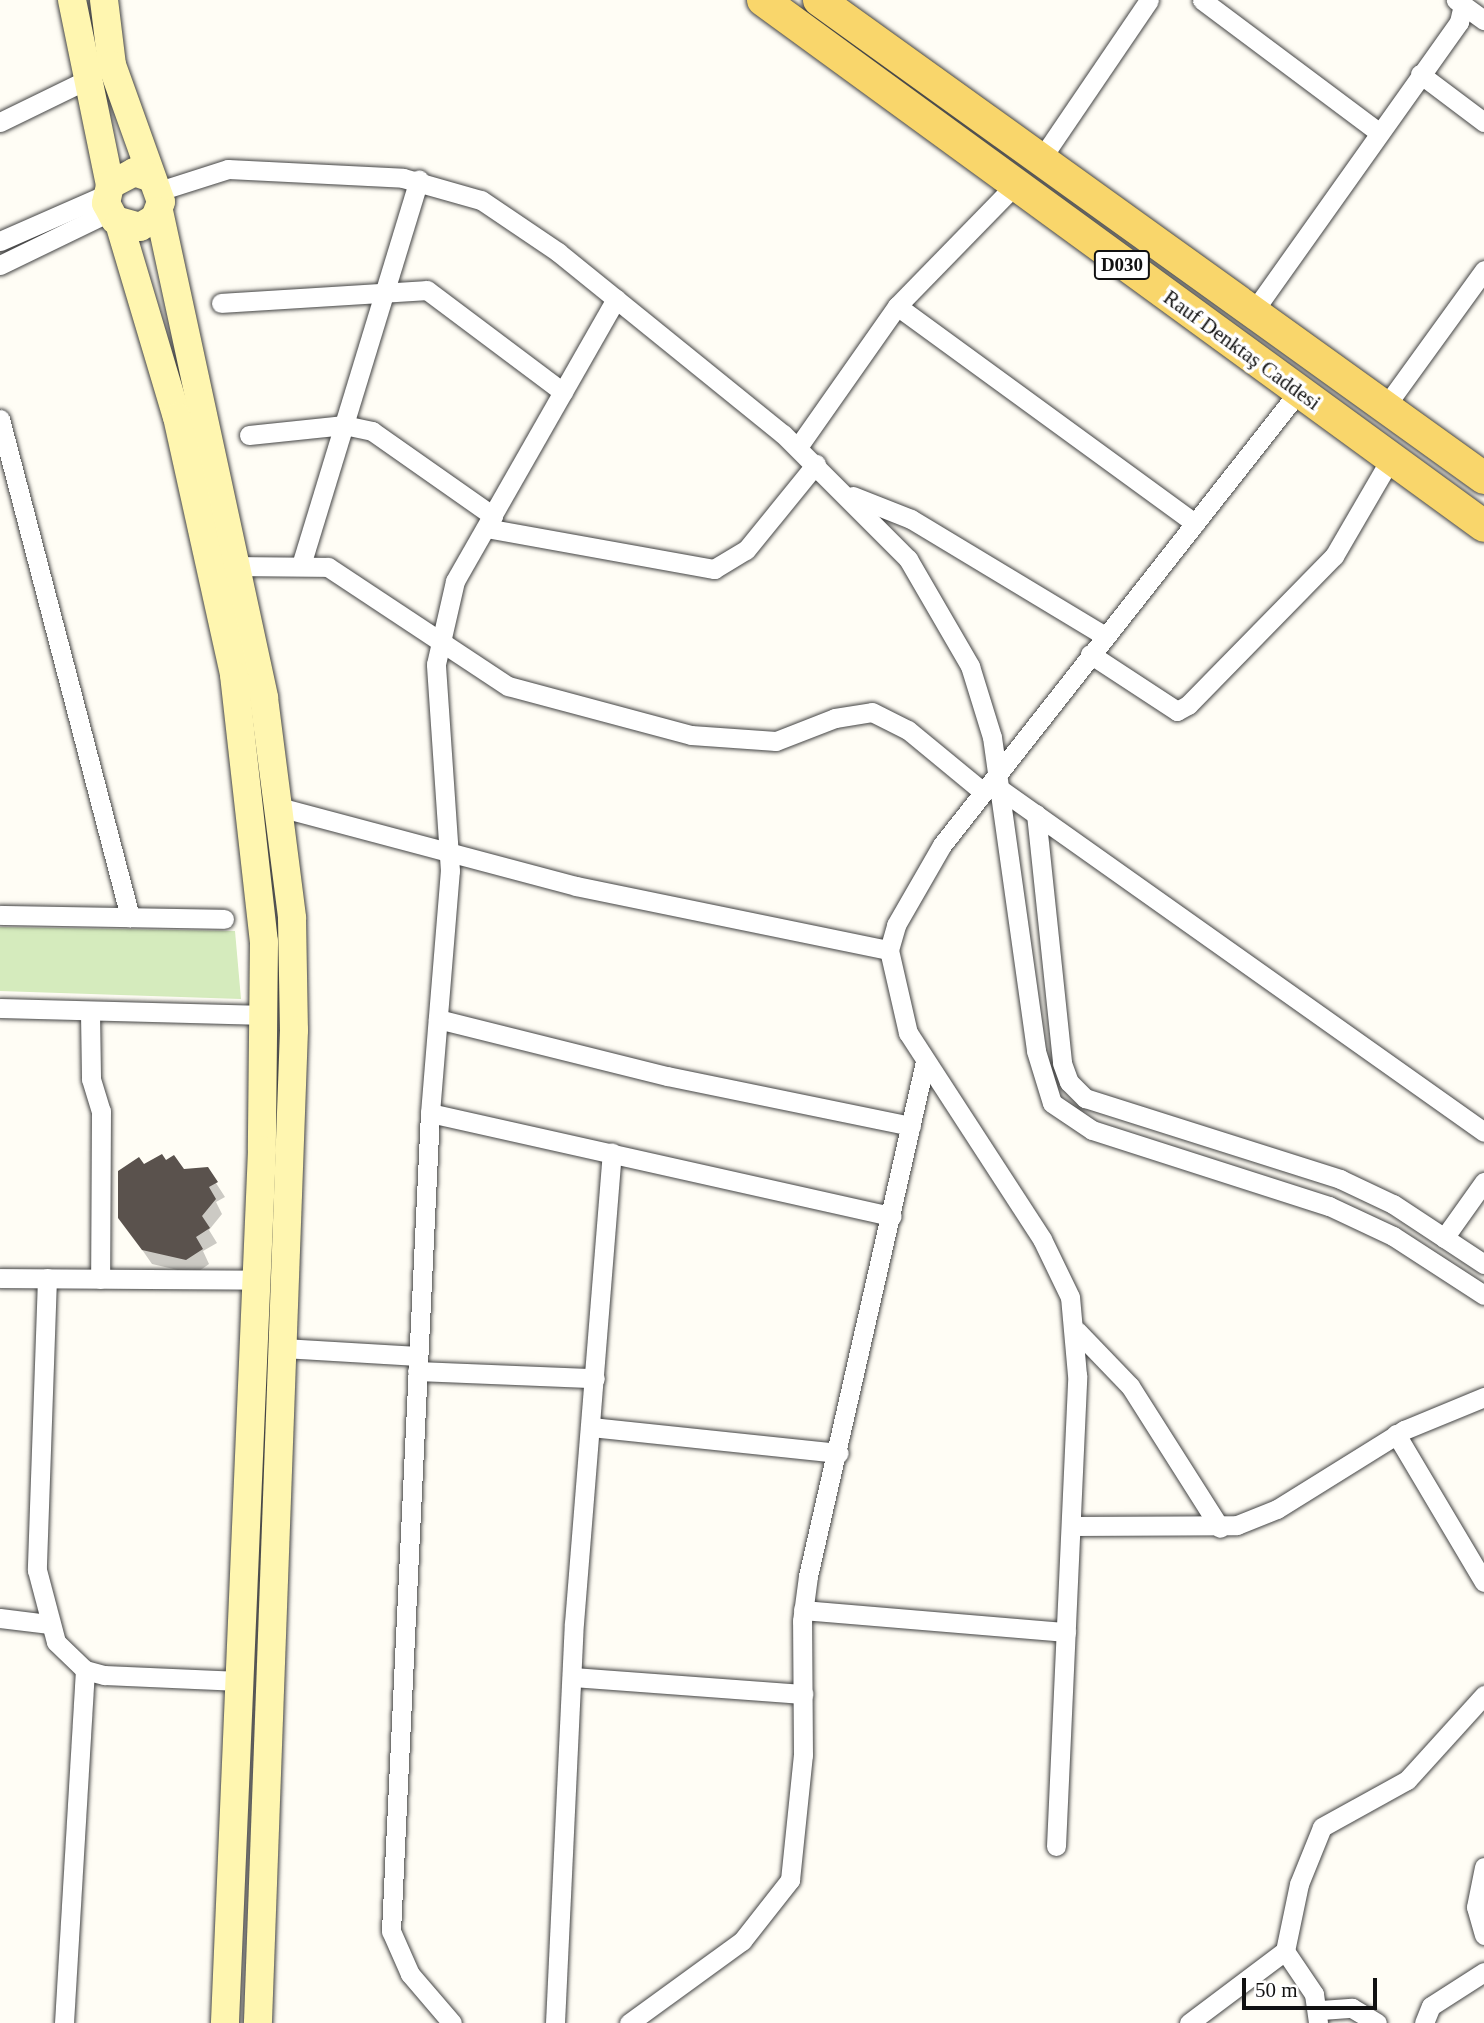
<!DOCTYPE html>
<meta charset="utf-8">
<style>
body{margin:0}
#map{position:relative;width:1484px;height:2023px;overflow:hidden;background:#fffdf5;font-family:Georgia,serif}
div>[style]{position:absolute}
.green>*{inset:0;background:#d5ebbd}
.shadow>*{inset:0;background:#0003}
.building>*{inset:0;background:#5a524d}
.roads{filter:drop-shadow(0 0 2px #444) drop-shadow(0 0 2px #444)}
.street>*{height:19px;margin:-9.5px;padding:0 9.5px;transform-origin:9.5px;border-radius:9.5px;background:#fff}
.secondary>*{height:28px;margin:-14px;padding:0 14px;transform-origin:14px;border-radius:14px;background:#fff6b0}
.primary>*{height:32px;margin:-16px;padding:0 16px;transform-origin:16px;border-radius:16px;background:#f9d66b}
span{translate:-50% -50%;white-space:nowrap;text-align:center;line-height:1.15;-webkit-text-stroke:7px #fff;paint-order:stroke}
.shield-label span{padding:2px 5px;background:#fff;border:2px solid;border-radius:5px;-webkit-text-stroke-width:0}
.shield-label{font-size:19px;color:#111;font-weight:700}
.street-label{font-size:21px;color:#111}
.scale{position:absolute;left:1242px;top:1978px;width:135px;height:32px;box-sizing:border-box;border:4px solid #111;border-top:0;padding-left:9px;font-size:21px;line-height:24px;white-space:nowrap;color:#111;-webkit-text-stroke:5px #fff;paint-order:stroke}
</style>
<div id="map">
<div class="green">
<div style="clip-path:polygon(0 927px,235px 931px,241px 999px,0 991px)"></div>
</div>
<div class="shadow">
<div style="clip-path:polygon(166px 1162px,216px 1183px,225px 1197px,216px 1202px,222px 1214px,209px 1230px,217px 1243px,203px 1251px,209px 1264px,195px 1274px,152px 1264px,120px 1218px)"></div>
</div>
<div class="building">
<div style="clip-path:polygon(162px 1154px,166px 1160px,174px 1155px,184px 1169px,208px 1167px,218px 1182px,209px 1187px,216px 1199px,202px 1216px,210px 1228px,196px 1237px,203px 1249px,186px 1260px,142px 1250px,118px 1218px,118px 1171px,139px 1157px,144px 1164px)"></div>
</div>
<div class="roads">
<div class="street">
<div style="left:1202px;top:0;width:219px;rotate:36.8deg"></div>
<div style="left:1463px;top:5px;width:26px;rotate:36deg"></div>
<div style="left:1420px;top:74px;width:80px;rotate:36.9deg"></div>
<div style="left:0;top:122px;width:93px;rotate:-26deg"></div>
<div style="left:1041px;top:159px;width:192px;rotate:-55.8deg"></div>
<div style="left:159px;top:191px;width:72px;rotate:-17.7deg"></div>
<div style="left:228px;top:169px;width:175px;rotate:2.9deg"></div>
<div style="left:403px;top:178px;width:81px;rotate:15.8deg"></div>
<div style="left:481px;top:200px;width:93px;rotate:34deg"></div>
<div style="left:558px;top:252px;width:289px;rotate:39deg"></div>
<div style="left:783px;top:434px;width:177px;rotate:45deg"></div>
<div style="left:908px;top:559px;width:124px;rotate:59.9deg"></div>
<div style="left:970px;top:666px;width:74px;rotate:72.8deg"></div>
<div style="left:992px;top:737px;width:317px;rotate:82deg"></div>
<div style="left:1036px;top:1051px;width:54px;rotate:72.9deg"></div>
<div style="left:1052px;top:1103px;width:48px;rotate:34deg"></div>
<div style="left:1092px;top:1130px;width:249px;rotate:17.8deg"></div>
<div style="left:1329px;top:1206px;width:71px;rotate:25.1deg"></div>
<div style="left:1393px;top:1236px;width:108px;rotate:33deg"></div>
<div style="left:0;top:241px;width:117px;rotate:-23.7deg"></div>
<div style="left:0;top:265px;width:121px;rotate:-25.9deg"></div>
<div style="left:221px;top:303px;width:206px;rotate:-3.6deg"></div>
<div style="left:427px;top:290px;width:170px;rotate:36.9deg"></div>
<div style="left:897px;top:306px;width:369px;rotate:36.1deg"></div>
<div style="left:1253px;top:312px;width:356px;rotate:-54.6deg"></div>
<div style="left:1459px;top:22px;width:17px;rotate:-77deg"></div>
<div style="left:1463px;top:5px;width:9px;rotate:-144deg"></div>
<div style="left:1385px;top:407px;width:169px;rotate:-54.1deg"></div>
<div style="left:0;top:419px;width:515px;rotate:75.37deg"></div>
<div style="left:249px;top:435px;width:96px;rotate:-6deg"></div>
<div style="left:344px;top:425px;width:29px;rotate:12deg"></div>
<div style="left:372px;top:431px;width:148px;rotate:35.1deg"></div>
<div style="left:798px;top:447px;width:172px;rotate:-54.9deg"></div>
<div style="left:897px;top:306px;width:166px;rotate:-45.7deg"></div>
<div style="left:853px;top:496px;width:62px;rotate:21.6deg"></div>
<div style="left:911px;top:519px;width:227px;rotate:31.1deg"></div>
<div style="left:486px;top:528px;width:232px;rotate:10.2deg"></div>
<div style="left:714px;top:569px;width:37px;rotate:-31deg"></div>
<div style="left:746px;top:550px;width:111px;rotate:-50.9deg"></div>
<div style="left:302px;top:562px;width:400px;rotate:-73deg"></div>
<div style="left:239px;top:566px;width:89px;rotate:0.6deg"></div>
<div style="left:328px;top:567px;width:216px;rotate:33.5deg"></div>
<div style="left:508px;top:686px;width:189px;rotate:15deg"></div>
<div style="left:691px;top:735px;width:85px;rotate:4deg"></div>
<div style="left:776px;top:741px;width:63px;rotate:-21.3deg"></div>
<div style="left:835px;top:718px;width:37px;rotate:-9deg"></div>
<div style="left:872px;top:712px;width:40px;rotate:26.6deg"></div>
<div style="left:908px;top:730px;width:96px;rotate:39.5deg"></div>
<div style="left:1090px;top:654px;width:104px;rotate:33.2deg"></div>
<div style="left:1177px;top:711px;width:13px;rotate:-29deg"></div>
<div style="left:1188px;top:705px;width:209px;rotate:-45.6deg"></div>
<div style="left:1334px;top:556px;width:113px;rotate:-59.8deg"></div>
<div style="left:1000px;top:789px;width:593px;rotate:35.32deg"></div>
<div style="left:283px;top:808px;width:303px;rotate:14.9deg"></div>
<div style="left:576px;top:886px;width:319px;rotate:11.6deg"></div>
<div style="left:1036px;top:814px;width:250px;rotate:84deg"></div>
<div style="left:1062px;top:1063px;width:20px;rotate:70deg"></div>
<div style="left:1069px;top:1082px;width:23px;rotate:45deg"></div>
<div style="left:1085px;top:1098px;width:268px;rotate:17.6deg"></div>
<div style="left:1340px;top:1179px;width:59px;rotate:25.3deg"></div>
<div style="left:1393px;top:1204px;width:109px;rotate:33.4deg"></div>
<div style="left:0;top:915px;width:224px;rotate:1deg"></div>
<div style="left:0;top:1008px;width:266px;rotate:1.5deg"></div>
<div style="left:90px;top:1013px;width:66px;rotate:89.1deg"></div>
<div style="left:91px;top:1079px;width:34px;rotate:73deg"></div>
<div style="left:101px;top:1111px;width:168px;rotate:90.3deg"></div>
<div style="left:438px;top:1019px;width:236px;rotate:14deg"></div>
<div style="left:667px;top:1076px;width:249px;rotate:11.6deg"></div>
<div style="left:430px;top:1113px;width:473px;rotate:12.6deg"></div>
<div style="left:1444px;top:1238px;width:69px;rotate:-54.5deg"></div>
<div style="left:0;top:1278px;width:257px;rotate:0.4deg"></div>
<div style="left:47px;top:1278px;width:292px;rotate:92deg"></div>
<div style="left:37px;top:1570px;width:74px;rotate:75.2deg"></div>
<div style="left:56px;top:1642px;width:40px;rotate:44deg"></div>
<div style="left:85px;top:1670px;width:20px;rotate:15deg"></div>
<div style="left:104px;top:1675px;width:136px;rotate:2.5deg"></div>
<div style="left:1077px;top:1331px;width:76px;rotate:46.1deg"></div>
<div style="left:1130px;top:1386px;width:168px;rotate:57.6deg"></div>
<div style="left:283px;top:1348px;width:135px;rotate:3.4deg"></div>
<div style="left:417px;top:1371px;width:178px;rotate:2.3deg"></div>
<div style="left:591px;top:1427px;width:249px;rotate:6deg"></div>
<div style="left:1396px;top:1434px;width:172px;rotate:59.3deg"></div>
<div style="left:1071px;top:1526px;width:166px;rotate:-0.3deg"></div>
<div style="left:1237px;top:1525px;width:43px;rotate:-21.8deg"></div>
<div style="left:1277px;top:1509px;width:150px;rotate:-31.9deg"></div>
<div style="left:1404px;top:1430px;width:87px;rotate:-22.4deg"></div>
<div style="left:803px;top:1610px;width:264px;rotate:4.8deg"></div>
<div style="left:0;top:1618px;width:48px;rotate:7.1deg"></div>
<div style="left:572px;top:1677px;width:232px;rotate:4.2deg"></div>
<div style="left:1056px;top:1846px;width:471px;rotate:-87.4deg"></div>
<div style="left:1077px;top:1375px;width:78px;rotate:-95.1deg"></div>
<div style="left:1070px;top:1297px;width:64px;rotate:-115.8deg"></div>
<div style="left:1042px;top:1239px;width:246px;rotate:-123deg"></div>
<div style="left:908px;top:1033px;width:85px;rotate:-102.9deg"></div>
<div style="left:889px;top:950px;width:26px;rotate:-74deg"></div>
<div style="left:896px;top:925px;width:92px;rotate:-60.1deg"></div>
<div style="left:942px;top:845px;width:578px;rotate:-51.82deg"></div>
<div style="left:1484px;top:1867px;width:41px;rotate:101.3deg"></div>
<div style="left:1476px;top:1907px;width:29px;rotate:74deg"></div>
<div style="left:1285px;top:1951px;width:52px;rotate:56deg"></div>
<div style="left:1314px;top:1994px;width:29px;rotate:82deg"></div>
<div style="left:1321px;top:2010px;width:31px;rotate:-4deg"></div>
<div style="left:1352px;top:2008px;width:29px;rotate:31deg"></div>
<div style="left:64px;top:2023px;width:354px;rotate:-86.6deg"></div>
<div style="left:452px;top:2023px;width:65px;rotate:-130.6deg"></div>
<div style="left:410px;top:1974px;width:47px;rotate:-113.8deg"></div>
<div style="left:391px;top:1931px;width:819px;rotate:-87.27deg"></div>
<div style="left:430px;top:1113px;width:243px;rotate:-85.3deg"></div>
<div style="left:450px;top:871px;width:207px;rotate:-93.9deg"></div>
<div style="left:436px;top:664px;width:85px;rotate:-77.1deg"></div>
<div style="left:455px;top:581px;width:325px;rotate:-60.3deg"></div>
<div style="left:555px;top:2023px;width:400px;rotate:-87.3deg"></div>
<div style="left:574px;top:1623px;width:472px;rotate:-85.4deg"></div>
<div style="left:629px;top:2023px;width:140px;rotate:-36deg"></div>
<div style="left:742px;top:1941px;width:78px;rotate:-51.8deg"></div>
<div style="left:790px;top:1880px;width:126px;rotate:-84.1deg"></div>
<div style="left:803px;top:1755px;width:134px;rotate:-90.4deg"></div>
<div style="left:802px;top:1621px;width:45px;rotate:-82.4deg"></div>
<div style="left:808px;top:1576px;width:527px;rotate:-77.18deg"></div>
<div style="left:1189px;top:2023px;width:120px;rotate:-36.9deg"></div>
<div style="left:1285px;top:1951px;width:68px;rotate:-78.2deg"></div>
<div style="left:1299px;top:1884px;width:61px;rotate:-68deg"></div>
<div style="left:1322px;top:1827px;width:97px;rotate:-28.9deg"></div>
<div style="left:1407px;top:1780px;width:115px;rotate:-47.8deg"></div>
<div style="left:1424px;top:2023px;width:18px;rotate:-68deg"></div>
<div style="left:1431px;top:2006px;width:63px;rotate:-32.7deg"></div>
</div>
<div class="secondary">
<div style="left:72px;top:0;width:189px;rotate:78.4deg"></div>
<div style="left:104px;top:0;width:65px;rotate:83deg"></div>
<div style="left:112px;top:65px;width:145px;rotate:70.3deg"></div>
<div style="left:161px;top:202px;width:17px;rotate:111deg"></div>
<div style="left:155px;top:218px;width:17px;rotate:149deg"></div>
<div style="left:140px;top:227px;width:26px;rotate:-164deg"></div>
<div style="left:115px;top:220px;width:19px;rotate:-118deg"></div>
<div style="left:106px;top:203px;width:18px;rotate:-77deg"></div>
<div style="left:110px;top:185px;width:27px;rotate:-28deg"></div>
<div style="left:134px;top:172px;width:18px;rotate:19deg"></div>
<div style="left:159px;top:211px;width:498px;rotate:77.8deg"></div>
<div style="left:264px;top:698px;width:222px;rotate:82.7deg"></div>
<div style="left:292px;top:918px;width:112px;rotate:89deg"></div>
<div style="left:294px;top:1030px;width:994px;rotate:92.08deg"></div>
<div style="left:119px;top:223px;width:202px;rotate:73.4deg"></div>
<div style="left:177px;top:417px;width:264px;rotate:77.5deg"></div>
<div style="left:234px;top:675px;width:269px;rotate:83.6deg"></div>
<div style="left:264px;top:942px;width:208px;rotate:90.6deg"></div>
<div style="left:262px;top:1150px;width:874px;rotate:92.43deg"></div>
</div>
<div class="primary">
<div style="left:763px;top:0;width:892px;rotate:36.11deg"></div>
<div style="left:819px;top:0;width:819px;rotate:35.71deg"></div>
</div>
</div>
<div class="shield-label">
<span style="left:1122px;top:265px">D030</span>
</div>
<div class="street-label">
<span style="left:1242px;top:350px;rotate:36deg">Rauf Denktaş Caddesi</span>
</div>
<div class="scale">50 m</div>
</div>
